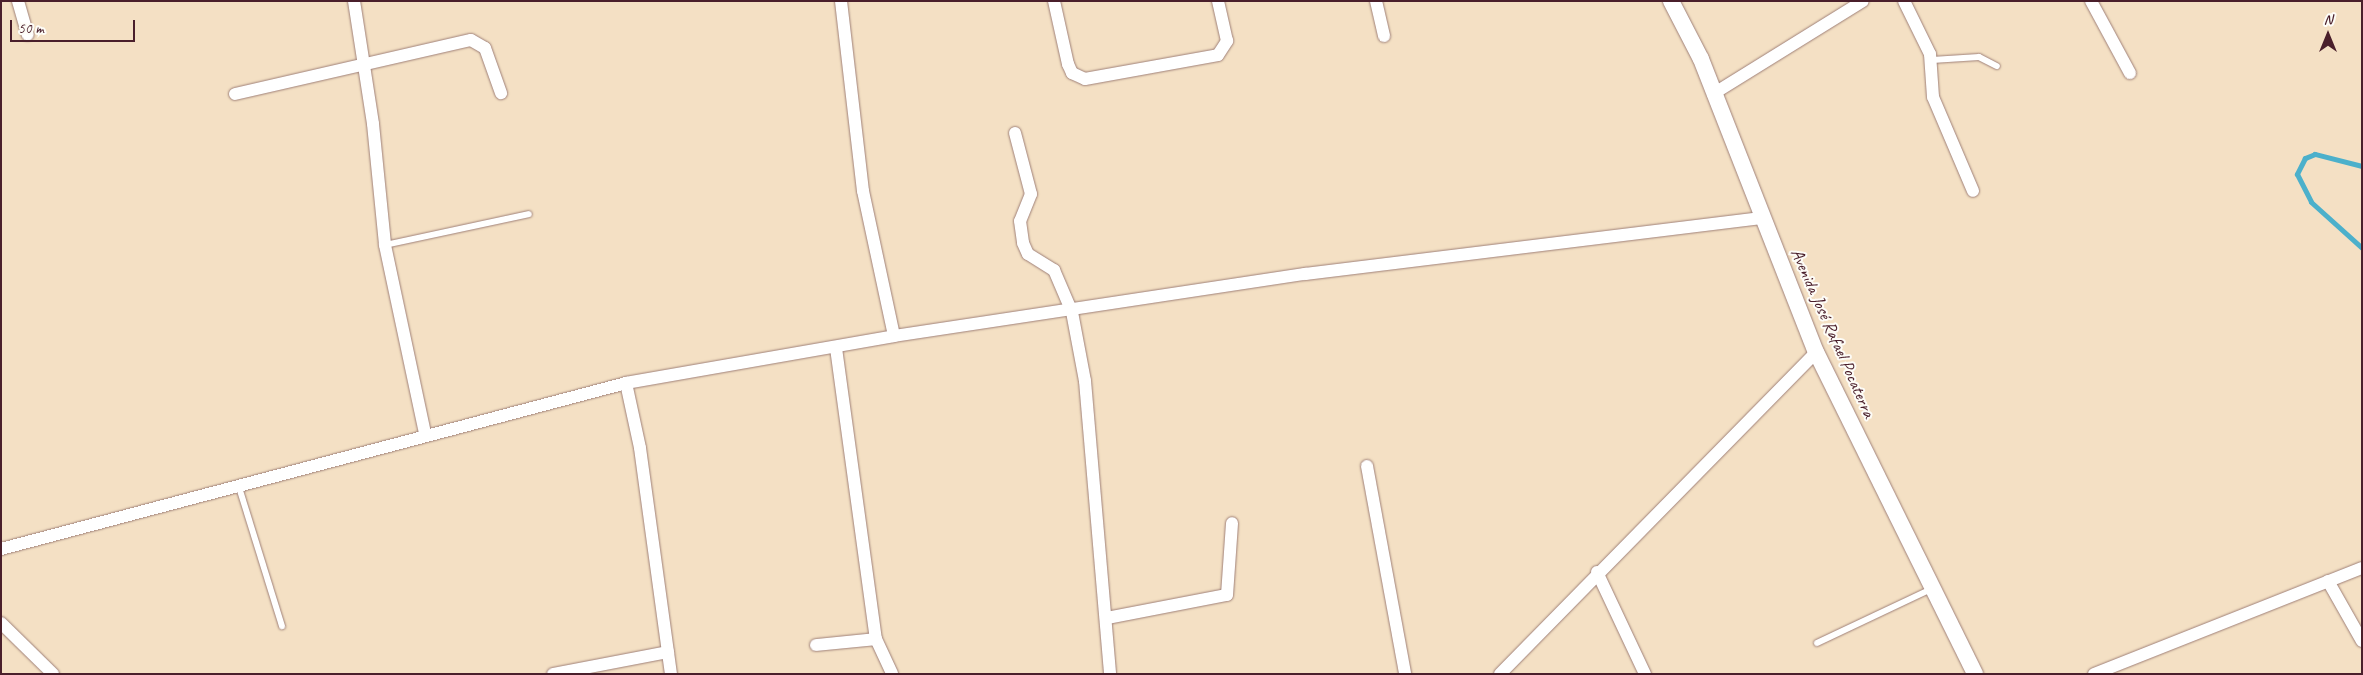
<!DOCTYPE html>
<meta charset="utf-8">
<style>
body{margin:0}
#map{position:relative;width:2363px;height:675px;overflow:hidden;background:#f4e0c4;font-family:Caveat,sans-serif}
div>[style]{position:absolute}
.stream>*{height:5px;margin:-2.5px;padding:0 2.5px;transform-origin:2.5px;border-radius:2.5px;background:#4cb0cb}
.roads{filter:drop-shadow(0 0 1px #9f8078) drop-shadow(0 0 1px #9f8078)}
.service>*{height:6px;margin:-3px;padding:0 3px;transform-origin:3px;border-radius:3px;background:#fff}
.minor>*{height:12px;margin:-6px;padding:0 6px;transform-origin:6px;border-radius:6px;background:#fff}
.tertiary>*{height:16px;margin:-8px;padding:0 8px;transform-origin:8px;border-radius:8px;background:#fff}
span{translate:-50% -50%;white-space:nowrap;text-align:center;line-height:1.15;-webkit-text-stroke:4px #fdfcf7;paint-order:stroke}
.street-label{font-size:18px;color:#4a1f2b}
.frame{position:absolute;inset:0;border:2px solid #4a1f2b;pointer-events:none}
.north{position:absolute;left:2303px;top:10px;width:50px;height:50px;-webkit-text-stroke:4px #fdfcf7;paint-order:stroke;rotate:0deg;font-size:14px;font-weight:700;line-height:20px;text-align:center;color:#4a1f2b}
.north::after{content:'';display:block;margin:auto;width:18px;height:22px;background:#4a1f2b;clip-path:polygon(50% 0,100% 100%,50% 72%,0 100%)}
.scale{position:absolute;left:10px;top:20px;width:125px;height:22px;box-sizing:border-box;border:2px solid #4a1f2b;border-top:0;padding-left:6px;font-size:15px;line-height:18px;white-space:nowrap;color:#4a1f2b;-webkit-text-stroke:4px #fdfcf7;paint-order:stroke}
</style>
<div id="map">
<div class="stream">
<div style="left:2362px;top:166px;width:49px;rotate:-165.7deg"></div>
<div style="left:2315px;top:154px;width:11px;rotate:158deg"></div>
<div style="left:2305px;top:158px;width:18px;rotate:117deg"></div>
<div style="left:2297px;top:174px;width:31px;rotate:63deg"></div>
<div style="left:2311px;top:202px;width:69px;rotate:42deg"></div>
</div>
<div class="roads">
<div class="service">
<div style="left:1932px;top:60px;width:47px;rotate:-3.7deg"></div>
<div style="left:1979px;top:57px;width:20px;rotate:27deg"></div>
<div style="left:385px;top:245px;width:147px;rotate:-12.1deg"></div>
<div style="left:238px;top:484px;width:149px;rotate:72.8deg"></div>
<div style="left:1817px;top:643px;width:126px;rotate:-25.3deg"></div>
</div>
<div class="minor">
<div style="left:18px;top:1px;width:35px;rotate:74deg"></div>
<div style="left:354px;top:1px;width:124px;rotate:81.2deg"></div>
<div style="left:373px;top:124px;width:122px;rotate:84.3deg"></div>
<div style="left:385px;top:245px;width:192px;rotate:78deg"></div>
<div style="left:841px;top:1px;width:191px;rotate:83.4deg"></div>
<div style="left:863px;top:191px;width:148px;rotate:77.9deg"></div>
<div style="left:1054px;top:1px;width:65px;rotate:77.5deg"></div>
<div style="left:1068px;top:64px;width:10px;rotate:66deg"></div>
<div style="left:1072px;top:73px;width:14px;rotate:25deg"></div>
<div style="left:1085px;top:79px;width:135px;rotate:-10.2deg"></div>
<div style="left:1218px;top:55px;width:17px;rotate:-57deg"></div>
<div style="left:1227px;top:41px;width:41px;rotate:-102.7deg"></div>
<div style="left:1376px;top:1px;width:36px;rotate:77deg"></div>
<div style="left:1904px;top:1px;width:59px;rotate:63.9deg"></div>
<div style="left:1930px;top:54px;width:43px;rotate:86deg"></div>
<div style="left:1933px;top:97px;width:102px;rotate:66.9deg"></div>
<div style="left:2091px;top:1px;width:82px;rotate:61.6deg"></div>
<div style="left:235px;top:94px;width:242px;rotate:-12.9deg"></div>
<div style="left:471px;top:40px;width:16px;rotate:30deg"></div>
<div style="left:485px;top:48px;width:48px;rotate:70.4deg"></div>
<div style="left:1713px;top:94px;width:176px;rotate:-31.8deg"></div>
<div style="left:1015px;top:133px;width:63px;rotate:75.3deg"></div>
<div style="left:1031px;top:194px;width:29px;rotate:112deg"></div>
<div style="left:1020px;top:221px;width:22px;rotate:82deg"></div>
<div style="left:1023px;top:243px;width:12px;rotate:66deg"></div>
<div style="left:1028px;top:254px;width:31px;rotate:32deg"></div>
<div style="left:1054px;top:270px;width:46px;rotate:66.8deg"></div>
<div style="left:1072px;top:312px;width:70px;rotate:79.3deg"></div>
<div style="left:1085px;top:381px;width:294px;rotate:85.1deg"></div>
<div style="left:836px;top:348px;width:294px;rotate:82.2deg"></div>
<div style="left:876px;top:639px;width:38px;rotate:65deg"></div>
<div style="left:626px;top:383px;width:66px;rotate:77.8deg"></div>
<div style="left:640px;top:448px;width:228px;rotate:82.2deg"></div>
<div style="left:1367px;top:466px;width:211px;rotate:79.6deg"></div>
<div style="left:1px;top:549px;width:647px;rotate:-14.87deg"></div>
<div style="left:626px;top:383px;width:272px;rotate:-9.9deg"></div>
<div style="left:894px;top:336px;width:416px;rotate:-8.6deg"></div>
<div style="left:1305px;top:274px;width:460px;rotate:-7deg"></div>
<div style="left:1597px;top:572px;width:113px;rotate:64.8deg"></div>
<div style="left:2328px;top:581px;width:69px;rotate:60.5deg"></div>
<div style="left:1107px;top:618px;width:122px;rotate:-10.9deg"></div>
<div style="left:1227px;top:595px;width:72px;rotate:-86deg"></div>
<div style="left:1px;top:623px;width:73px;rotate:44.4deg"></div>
<div style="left:816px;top:645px;width:60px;rotate:-5.7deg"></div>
<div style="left:553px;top:674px;width:117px;rotate:-10.8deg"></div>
<div style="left:1500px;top:674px;width:451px;rotate:-45.5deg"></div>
<div style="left:2094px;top:674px;width:288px;rotate:-21.6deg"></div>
</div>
<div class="tertiary">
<div style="left:1671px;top:1px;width:65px;rotate:62.7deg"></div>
<div style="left:1701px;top:59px;width:315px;rotate:68.6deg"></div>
<div style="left:1816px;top:352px;width:359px;rotate:63.7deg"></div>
</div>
</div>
<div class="street-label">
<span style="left:1833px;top:333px;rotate:66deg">Avenida José Rafael Pocaterra</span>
</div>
<div class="frame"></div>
<div class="north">N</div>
<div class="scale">50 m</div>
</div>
